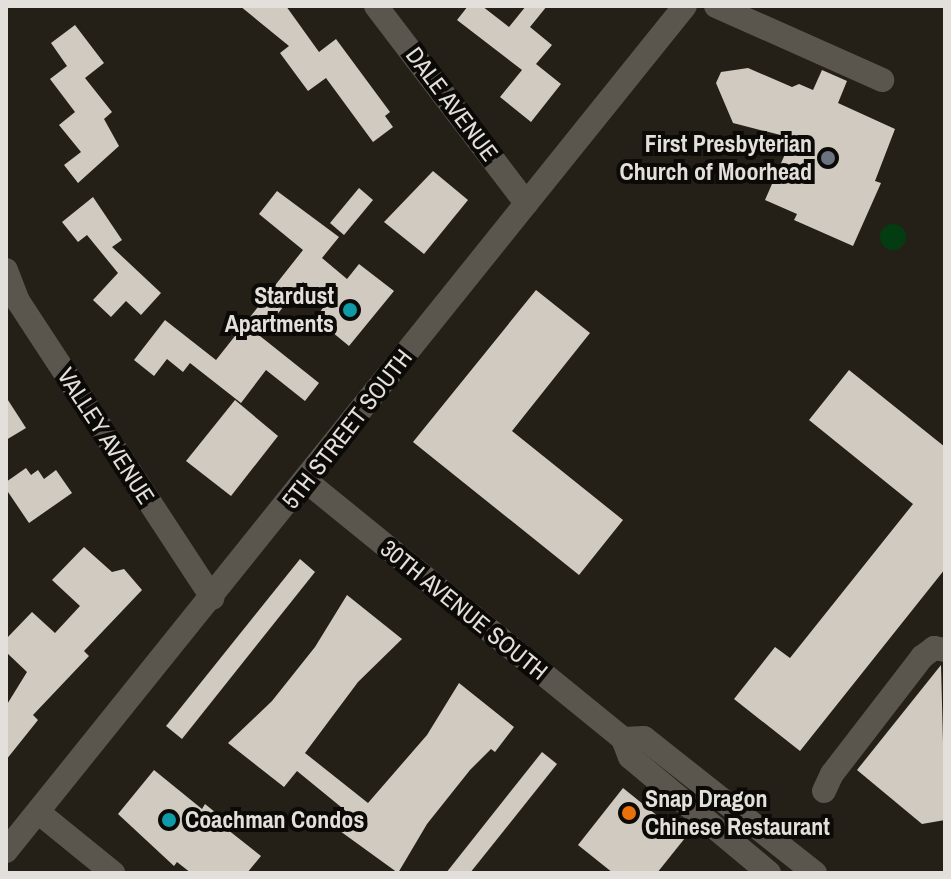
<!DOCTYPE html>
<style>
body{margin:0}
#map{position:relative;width:951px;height:879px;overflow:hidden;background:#242018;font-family:"Archivo Narrow",sans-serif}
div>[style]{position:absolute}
.green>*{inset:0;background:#033c11}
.round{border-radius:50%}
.building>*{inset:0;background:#d0cac0}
.minor>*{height:24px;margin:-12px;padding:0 12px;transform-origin:12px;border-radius:12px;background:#5a554d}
.dots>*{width:22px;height:22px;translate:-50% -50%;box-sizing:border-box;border:4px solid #0c0a07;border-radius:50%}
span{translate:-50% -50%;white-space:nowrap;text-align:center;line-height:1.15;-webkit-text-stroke:8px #0c0a07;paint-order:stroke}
.street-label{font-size:24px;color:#e3e0db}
.poi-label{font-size:24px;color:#e3e0db;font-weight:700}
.right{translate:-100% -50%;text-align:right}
.left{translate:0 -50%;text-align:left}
.frame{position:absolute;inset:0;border:8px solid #e3e0db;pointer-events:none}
</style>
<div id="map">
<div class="green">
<div class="round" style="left:880px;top:224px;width:26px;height:26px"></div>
</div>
<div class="building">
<div style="clip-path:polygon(240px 6px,286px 6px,319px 52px,336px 39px,390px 112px,385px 116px,393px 127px,373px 142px,326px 78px,308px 91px,280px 53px,289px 46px)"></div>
<div style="clip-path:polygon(468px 6px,482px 6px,509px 27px,526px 6px,547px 6px,530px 27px,552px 45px,536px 64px,561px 84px,531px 122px,500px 97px,522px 70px,457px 20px)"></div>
<div style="clip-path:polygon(75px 25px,104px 63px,85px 78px,112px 112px,104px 119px,119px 146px,78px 183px,64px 165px,81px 152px,59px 125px,75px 112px,50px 79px,67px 66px,51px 43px)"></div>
<div style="clip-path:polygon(748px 68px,792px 87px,799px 84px,813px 90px,822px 70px,847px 81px,838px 103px,895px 129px,875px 181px,881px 183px,853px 246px,794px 220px,797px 214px,765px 200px,792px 138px,733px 123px,716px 83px,721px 72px)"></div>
<div style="clip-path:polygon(433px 171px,468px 200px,424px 254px,384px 222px)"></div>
<div style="clip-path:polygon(359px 188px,373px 200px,344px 235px,330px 223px)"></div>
<div style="clip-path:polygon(277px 191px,339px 237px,322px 258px,347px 279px,359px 264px,394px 291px,349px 346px,315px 318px,327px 303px,303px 282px,260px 336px,319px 383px,305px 401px,266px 370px,241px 403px,190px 363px,183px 372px,167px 359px,154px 376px,134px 360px,165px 320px,216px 360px,303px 250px,259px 214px)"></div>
<div style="clip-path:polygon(93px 197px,122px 240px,112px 247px,161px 293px,141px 315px,126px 301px,111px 317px,93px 300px,118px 273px,87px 235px,78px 242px,62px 222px)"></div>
<div style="clip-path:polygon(536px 290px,590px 333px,512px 431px,623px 520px,579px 575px,413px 442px)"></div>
<div style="clip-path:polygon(849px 370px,945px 447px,945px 569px,800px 751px,734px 699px,775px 647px,790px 658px,913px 504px,809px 420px)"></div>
<div style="clip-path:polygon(6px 397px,26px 428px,6px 440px)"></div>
<div style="clip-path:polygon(235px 400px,278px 436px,231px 496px,186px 461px)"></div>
<div style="clip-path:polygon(26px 468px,31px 475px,38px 470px,44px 479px,56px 470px,72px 493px,29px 523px,6px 489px,6px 482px)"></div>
<div style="clip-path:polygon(84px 547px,112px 572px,124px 569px,142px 590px,84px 651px,89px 656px,33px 715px,38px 720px,6px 760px,6px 706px,27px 672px,6px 652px,6px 639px,32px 612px,55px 633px,80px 606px,52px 580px)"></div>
<div style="clip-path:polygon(300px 559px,315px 572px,182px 739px,166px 726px)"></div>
<div style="clip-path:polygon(347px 595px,402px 639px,358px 682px,305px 753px,368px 803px,427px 735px,459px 683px,514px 727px,495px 752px,491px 749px,470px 770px,427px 824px,398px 873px,340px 831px,352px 816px,297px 771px,284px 787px,228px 743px,272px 701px,315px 647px)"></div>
<div style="clip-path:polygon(941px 665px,945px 820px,922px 824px,857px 770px)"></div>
<div style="clip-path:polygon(542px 752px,557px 764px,470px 873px,446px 873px)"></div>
<div style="clip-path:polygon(154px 770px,202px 809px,205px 804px,221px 817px,218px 822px,261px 856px,247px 873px,191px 873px,177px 862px,174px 866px,118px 814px)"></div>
<div style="clip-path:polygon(623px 788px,685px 838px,657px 873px,613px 873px,578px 845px)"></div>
</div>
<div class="minor">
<div style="left:376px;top:6px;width:248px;rotate:52.7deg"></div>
<div style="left:716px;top:6px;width:182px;rotate:24deg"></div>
<div style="left:6px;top:270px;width:33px;rotate:69deg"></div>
<div style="left:18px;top:301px;width:355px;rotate:56.8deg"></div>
<div style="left:306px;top:481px;width:409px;rotate:39.1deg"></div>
<div style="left:623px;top:739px;width:19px;rotate:69deg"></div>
<div style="left:630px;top:757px;width:181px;rotate:39.8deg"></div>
<div style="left:623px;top:739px;width:21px;rotate:-3deg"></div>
<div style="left:644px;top:738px;width:218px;rotate:38.3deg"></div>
<div style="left:824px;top:791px;width:19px;rotate:-65deg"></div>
<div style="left:832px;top:774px;width:148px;rotate:-52.4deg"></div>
<div style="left:922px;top:657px;width:15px;rotate:-37deg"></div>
<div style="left:934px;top:648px;width:11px;rotate:10deg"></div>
<div style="left:38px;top:812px;width:97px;rotate:39.1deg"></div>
<div style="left:6px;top:851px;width:1084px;rotate:-51.22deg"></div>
</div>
<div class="dots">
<div style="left:828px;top:158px;background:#6b7280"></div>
<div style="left:350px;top:310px;background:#0f9aa8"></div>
<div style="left:629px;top:813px;background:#e8710a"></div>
<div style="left:169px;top:820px;background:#0f9aa8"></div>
</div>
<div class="street-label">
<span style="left:452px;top:104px;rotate:53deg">DALE AVENUE</span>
<span style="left:347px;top:429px;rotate:-52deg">5TH STREET SOUTH</span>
<span style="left:106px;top:436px;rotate:57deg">VALLEY AVENUE</span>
<span style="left:464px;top:610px;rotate:39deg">30TH AVENUE SOUTH</span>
</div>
<div class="poi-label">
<span class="right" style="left:812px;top:158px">First Presbyterian<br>Church of Moorhead</span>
<span class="right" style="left:334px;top:310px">Stardust<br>Apartments</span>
<span class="left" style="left:645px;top:813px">Snap Dragon<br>Chinese Restaurant</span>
<span class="left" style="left:185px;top:820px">Coachman Condos</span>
</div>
<div class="frame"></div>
</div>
